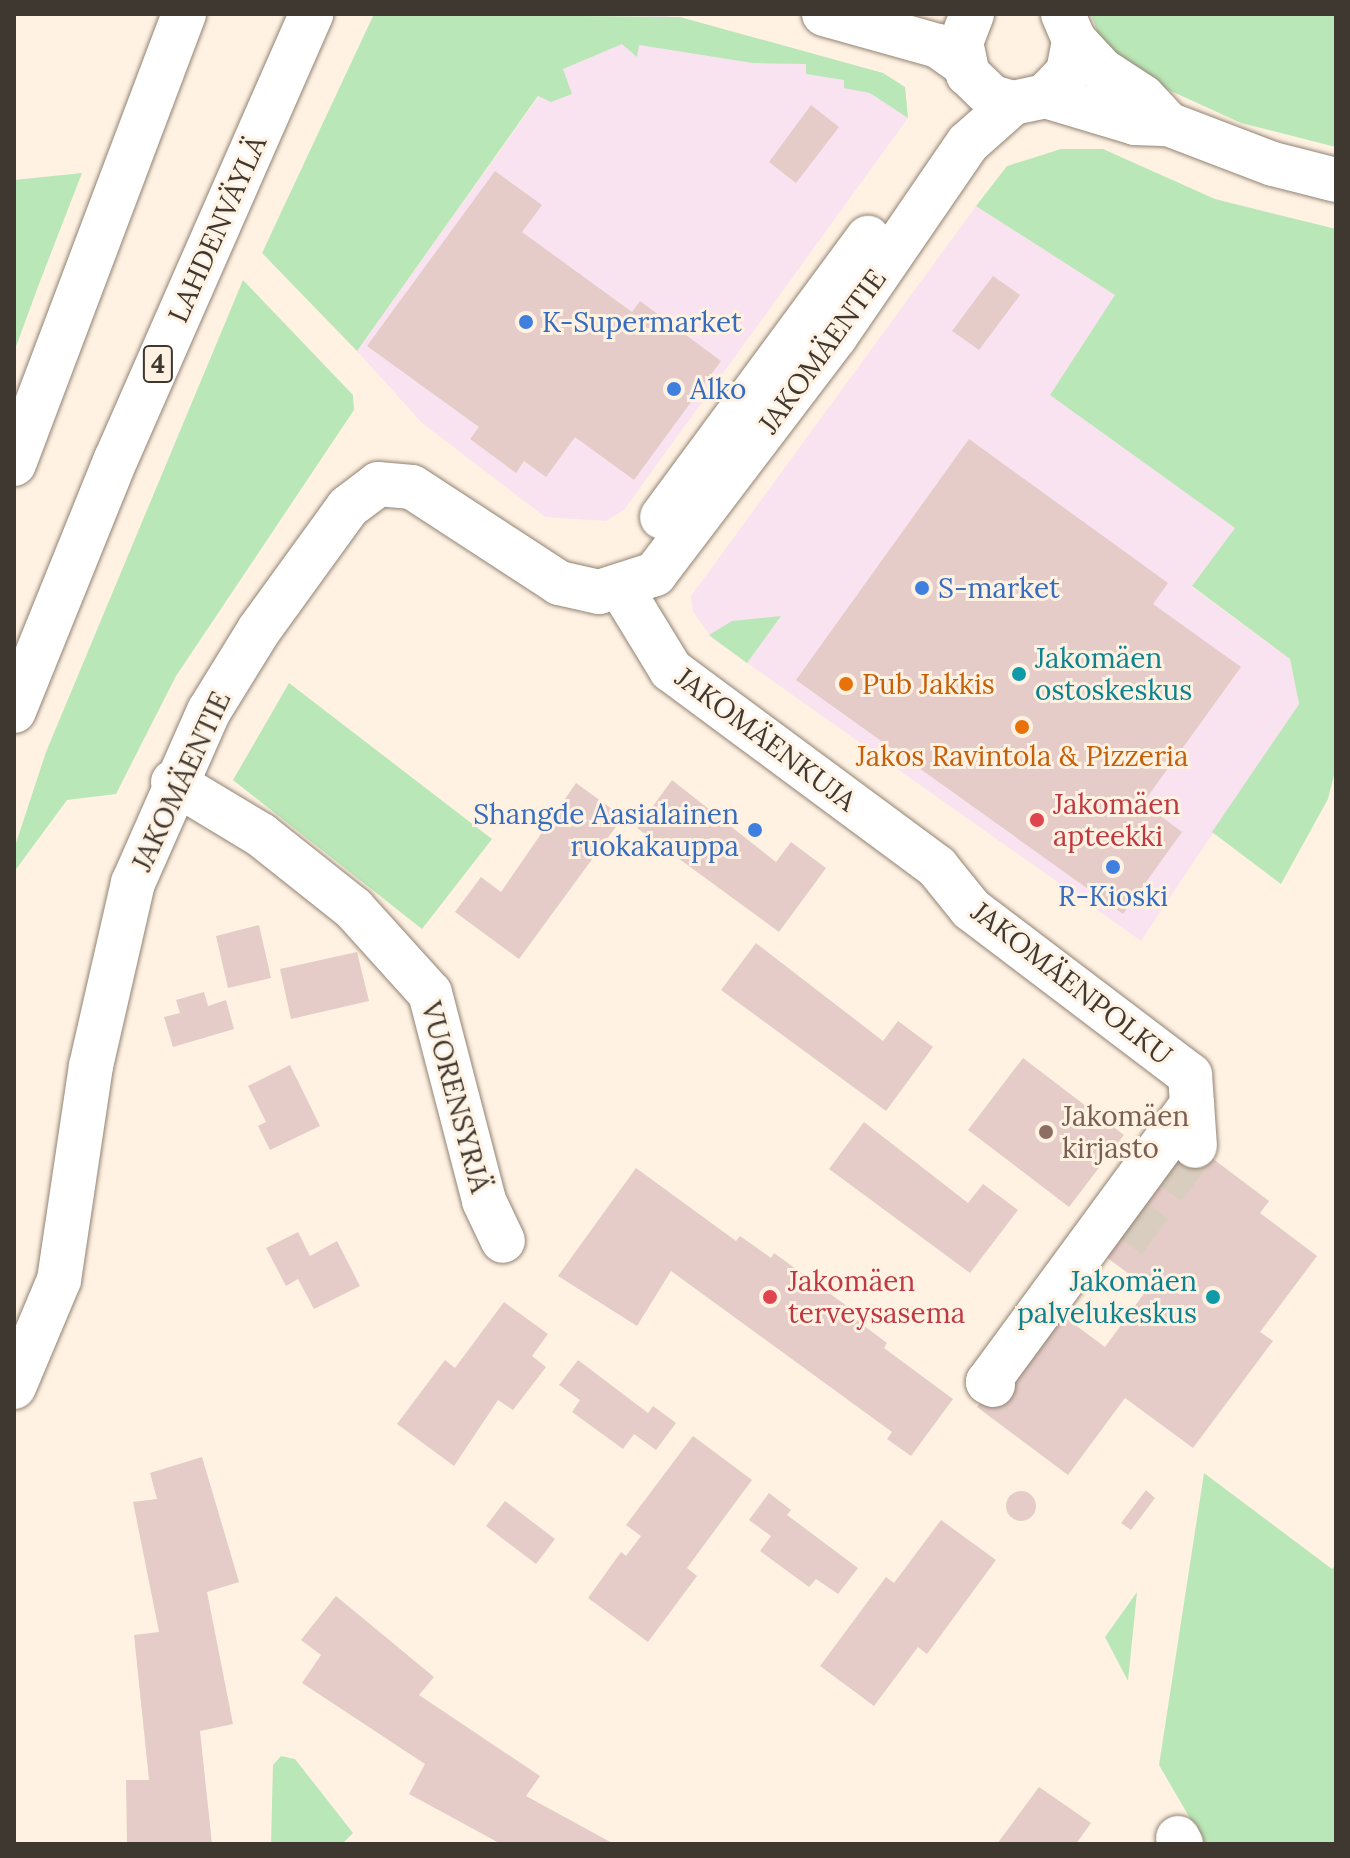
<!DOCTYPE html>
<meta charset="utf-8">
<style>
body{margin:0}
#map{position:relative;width:1350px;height:1858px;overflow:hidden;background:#fff2e3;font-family:Lora,serif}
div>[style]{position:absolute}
.commercial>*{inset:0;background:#f9e3f0}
.green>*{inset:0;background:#bae7b7}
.building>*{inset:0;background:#e5ccc8}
.round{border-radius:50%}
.minor-tunnel>*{height:44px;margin-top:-22px;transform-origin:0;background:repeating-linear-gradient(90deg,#d8cdbf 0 44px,transparent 0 66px)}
.roads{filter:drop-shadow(0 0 2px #928373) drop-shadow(0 0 2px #928373)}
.minor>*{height:44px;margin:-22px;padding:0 22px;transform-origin:22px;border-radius:22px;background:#fff}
.major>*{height:44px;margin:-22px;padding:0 22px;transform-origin:22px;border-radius:22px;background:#fff}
.highway>*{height:44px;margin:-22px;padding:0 22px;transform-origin:22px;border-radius:22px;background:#fff}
.dots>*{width:22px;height:22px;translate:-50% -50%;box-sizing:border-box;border:4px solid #fff2e3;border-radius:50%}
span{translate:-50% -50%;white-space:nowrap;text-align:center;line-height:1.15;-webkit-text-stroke:6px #fff2e3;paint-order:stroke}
.shield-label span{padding:2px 6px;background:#fff2e3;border:2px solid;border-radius:6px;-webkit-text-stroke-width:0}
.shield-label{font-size:26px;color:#3e3831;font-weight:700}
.street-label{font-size:28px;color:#3e3831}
.shop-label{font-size:28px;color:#366cbe}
.left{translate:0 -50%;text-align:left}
.right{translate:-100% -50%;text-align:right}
.culture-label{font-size:28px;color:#0d838f}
.food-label{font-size:28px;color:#c56008}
.health-label{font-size:28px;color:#be3a42}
.education-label{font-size:28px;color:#785e54}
.frame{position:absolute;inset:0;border:16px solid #3e3831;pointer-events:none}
</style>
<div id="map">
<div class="commercial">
<div style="clip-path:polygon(658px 14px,883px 73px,905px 87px,908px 118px,624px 510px,606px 521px,545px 517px,422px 423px,357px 351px,539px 96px,555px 38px)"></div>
<div style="clip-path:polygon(976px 206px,1116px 295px,1051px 395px,1235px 528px,1192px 587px,1290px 659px,1299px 704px,1141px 941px,713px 639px,693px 612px,691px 596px)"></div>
</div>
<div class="green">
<div style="clip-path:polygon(374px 14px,680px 17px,883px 73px,905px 87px,908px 118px,870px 93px,844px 88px,844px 80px,806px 74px,806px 64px,753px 63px,639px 45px,637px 57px,622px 44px,563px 69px,572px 94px,551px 102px,538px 96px,357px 351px,262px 253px)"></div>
<div style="clip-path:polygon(1091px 14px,1336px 14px,1336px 147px,1241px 123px,1160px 86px,1120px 59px,1099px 37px)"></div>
<div style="clip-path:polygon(1061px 149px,1103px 149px,1215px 199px,1336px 229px,1336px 767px,1328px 799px,1281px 884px,1212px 832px,1299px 704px,1290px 659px,1192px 586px,1235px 528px,1050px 395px,1115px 295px,976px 206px,1007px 166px)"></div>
<div style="clip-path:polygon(82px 173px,39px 284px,14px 352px,14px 180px)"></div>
<div style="clip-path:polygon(243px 280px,353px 395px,354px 410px,176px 676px,116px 794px,67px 800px,14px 872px,14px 849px,46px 752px)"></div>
<div style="clip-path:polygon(781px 616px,747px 663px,709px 635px,732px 621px)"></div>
<div style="clip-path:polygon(289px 683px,492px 839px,422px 929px,233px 780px)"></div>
<div style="clip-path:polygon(1204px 1473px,1332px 1569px,1336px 1564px,1336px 1844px,1205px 1844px,1159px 1765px)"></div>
<div style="clip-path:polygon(1137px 1592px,1128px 1681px,1105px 1637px)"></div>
<div style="clip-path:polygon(281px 1756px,295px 1759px,353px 1833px,342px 1844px,271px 1844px,273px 1765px)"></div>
</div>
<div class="building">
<div style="clip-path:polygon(811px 105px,839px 127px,796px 183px,769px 162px)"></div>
<div style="clip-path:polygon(495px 171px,542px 205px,522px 232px,632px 312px,640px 301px,721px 361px,634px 480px,575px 437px,546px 477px,524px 461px,516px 473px,470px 439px,479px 427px,367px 346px)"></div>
<div style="clip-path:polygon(993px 276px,1020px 295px,979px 350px,952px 331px)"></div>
<div style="clip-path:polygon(969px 439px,1168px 583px,1153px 604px,1241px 667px,1143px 803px,1182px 832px,1123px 914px,796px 680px)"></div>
<div style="clip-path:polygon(672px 780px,776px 862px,791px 842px,826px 868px,779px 932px,637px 828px)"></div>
<div style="clip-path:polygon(576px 783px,623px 817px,519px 959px,455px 912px,481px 877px,501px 892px)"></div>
<div style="clip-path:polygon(259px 925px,271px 978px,228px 988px,216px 936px)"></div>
<div style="clip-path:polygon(756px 943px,883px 1041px,898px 1021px,933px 1047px,886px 1111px,721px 990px)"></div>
<div style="clip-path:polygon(357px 952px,369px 1001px,291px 1019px,280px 969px)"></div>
<div style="clip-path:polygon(204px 992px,208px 1006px,226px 1000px,234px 1029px,173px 1047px,164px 1017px,180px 1013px,176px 1000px)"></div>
<div style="clip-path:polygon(1023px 1058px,1124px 1135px,1069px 1207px,968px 1130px)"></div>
<div style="clip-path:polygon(290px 1065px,320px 1126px,270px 1150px,258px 1126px,266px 1122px,248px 1086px)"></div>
<div style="clip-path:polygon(864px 1122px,968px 1203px,983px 1184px,1018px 1210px,970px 1273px,829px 1169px)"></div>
<div style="clip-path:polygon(1184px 1137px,1269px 1201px,1260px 1213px,1317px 1256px,1260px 1332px,1273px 1341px,1193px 1448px,1125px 1398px,1068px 1475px,977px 1407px,1051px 1307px,1105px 1347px,1148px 1288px,1098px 1251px)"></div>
<div style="clip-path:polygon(636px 1168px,736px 1241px,740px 1236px,771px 1258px,774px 1253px,862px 1317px,859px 1322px,887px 1343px,884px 1348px,953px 1399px,911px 1456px,887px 1439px,892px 1432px,671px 1271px,637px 1326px,558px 1276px)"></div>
<div style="clip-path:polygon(298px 1232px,310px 1256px,337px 1241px,360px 1286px,314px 1309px,298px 1279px,286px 1286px,266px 1248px)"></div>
<div style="clip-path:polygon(504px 1302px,548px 1334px,532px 1356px,546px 1367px,513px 1410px,498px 1400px,454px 1466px,397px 1424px,445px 1360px,455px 1368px)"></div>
<div style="clip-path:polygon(578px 1360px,648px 1413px,653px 1406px,676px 1423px,656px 1450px,634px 1434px,623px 1449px,572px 1412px,580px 1400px,559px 1385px)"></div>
<div style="clip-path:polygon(693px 1436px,752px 1480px,687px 1568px,697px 1576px,648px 1642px,588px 1598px,621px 1552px,626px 1556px,641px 1536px,626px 1525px)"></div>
<div style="clip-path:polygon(202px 1457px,239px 1582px,207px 1592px,233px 1724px,200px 1731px,212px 1844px,127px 1844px,126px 1780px,149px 1780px,134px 1635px,159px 1632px,133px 1502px,157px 1499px,150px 1473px)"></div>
<div style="clip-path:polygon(1146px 1490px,1155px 1498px,1131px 1530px,1121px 1523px)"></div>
<div class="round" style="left:1006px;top:1491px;width:30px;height:30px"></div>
<div style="clip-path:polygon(769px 1493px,791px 1510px,787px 1515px,858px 1568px,838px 1594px,816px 1579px,809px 1587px,760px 1551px,771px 1536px,749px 1520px)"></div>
<div style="clip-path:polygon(505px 1501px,555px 1539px,536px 1564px,486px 1526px)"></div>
<div style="clip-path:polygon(941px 1520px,996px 1560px,927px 1654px,918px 1647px,874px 1706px,820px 1666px,886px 1577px,894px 1583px)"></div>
<div style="clip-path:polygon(336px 1596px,434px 1677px,419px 1695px,540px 1776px,526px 1796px,614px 1844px,501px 1844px,409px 1794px,425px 1764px,302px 1683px,321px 1655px,301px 1640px)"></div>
<div style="clip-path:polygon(1039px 1787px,1091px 1823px,1076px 1844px,997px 1844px)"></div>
</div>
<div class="minor-tunnel">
<div style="left:1124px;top:1241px;width:119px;rotate:-53.2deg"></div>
</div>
<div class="roads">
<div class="minor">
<div style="left:662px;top:517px;width:347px;rotate:-53.6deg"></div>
<div style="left:621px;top:588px;width:96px;rotate:58.6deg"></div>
<div style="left:671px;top:670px;width:331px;rotate:36.5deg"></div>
<div style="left:937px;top:867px;width:54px;rotate:51deg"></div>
<div style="left:971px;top:909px;width:275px;rotate:37.2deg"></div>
<div style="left:1190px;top:1075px;width:71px;rotate:86deg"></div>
<div style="left:173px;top:782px;width:103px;rotate:31.1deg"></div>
<div style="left:261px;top:835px;width:119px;rotate:38.5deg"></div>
<div style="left:354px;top:909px;width:113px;rotate:47.9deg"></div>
<div style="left:430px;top:993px;width:215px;rotate:75.4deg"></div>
<div style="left:484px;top:1201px;width:44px;rotate:64.6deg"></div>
<div style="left:993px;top:1385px;width:6px;rotate:-149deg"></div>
<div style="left:988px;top:1382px;width:345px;rotate:-53.7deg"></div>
<div style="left:14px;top:1387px;width:116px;rotate:-67.2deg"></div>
<div style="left:59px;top:1280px;width:216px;rotate:-81.5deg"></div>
<div style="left:91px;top:1066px;width:188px;rotate:-77.1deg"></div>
<div style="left:133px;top:883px;width:188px;rotate:-66.2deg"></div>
<div style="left:209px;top:711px;width:95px;rotate:-58.3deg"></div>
<div style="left:259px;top:630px;width:152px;rotate:-54.1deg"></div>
<div style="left:348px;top:507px;width:38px;rotate:-37deg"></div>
<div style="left:378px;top:484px;width:34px;rotate:5deg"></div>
<div style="left:412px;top:487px;width:176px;rotate:33.1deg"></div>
<div style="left:559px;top:583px;width:41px;rotate:12.7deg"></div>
<div style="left:599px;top:592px;width:59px;rotate:-17.8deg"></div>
<div style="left:655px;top:574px;width:298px;rotate:-52.8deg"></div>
<div style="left:835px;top:337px;width:235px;rotate:-55.6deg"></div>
<div style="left:968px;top:143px;width:60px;rotate:-41.6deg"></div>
<div style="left:1178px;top:1838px;width:7px;rotate:63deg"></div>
</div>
<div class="major">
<div style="left:824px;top:14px;width:118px;rotate:15.7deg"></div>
<div style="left:938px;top:46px;width:32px;rotate:35deg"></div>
<div style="left:972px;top:14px;width:30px;rotate:111deg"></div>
<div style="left:961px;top:42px;width:33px;rotate:78deg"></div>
<div style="left:968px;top:74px;width:33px;rotate:44deg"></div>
<div style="left:992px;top:97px;width:22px;rotate:16deg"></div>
<div style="left:1013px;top:103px;width:33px;rotate:-12deg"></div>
<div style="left:1045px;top:96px;width:33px;rotate:-46deg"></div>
<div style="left:1068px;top:72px;width:33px;rotate:-79deg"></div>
<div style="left:1074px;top:40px;width:28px;rotate:-113deg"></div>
<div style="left:1074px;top:40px;width:41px;rotate:47deg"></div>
<div style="left:1102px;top:70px;width:49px;rotate:33.4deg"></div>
<div style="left:1143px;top:97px;width:37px;rotate:47deg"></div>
<div style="left:1045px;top:96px;width:94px;rotate:16.7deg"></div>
<div style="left:1135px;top:123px;width:33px;rotate:2deg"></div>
<div style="left:1168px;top:124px;width:112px;rotate:20.9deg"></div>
<div style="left:1273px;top:164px;width:65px;rotate:14.3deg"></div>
</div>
<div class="highway">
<div style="left:14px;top:464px;width:481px;rotate:-69.3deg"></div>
<div style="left:14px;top:711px;width:272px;rotate:-68deg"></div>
<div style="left:116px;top:459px;width:486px;rotate:-66.3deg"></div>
</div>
</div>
<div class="dots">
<div style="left:526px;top:322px;background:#3f7fe0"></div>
<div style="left:674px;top:389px;background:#3f7fe0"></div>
<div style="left:922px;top:588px;background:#3f7fe0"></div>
<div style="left:1019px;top:674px;background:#0f9aa8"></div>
<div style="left:846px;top:684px;background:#e8710a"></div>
<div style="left:1022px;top:727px;background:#e8710a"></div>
<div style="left:1037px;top:820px;background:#e0444e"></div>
<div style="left:755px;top:830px;background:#3f7fe0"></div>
<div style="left:1113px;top:867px;background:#3f7fe0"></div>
<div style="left:1046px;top:1132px;background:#8d6e63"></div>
<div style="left:770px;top:1297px;background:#e0444e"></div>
<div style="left:1213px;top:1297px;background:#0f9aa8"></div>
</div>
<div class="shield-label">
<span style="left:158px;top:364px">4</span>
</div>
<div class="street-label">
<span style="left:217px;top:229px;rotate:-66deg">LAHDENVÄYLÄ</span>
<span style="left:822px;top:351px;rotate:-54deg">JAKOMÄENTIE</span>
<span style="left:766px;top:739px;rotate:37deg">JAKOMÄENKUJA</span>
<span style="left:181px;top:781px;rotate:-65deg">JAKOMÄENTIE</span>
<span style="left:1072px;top:983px;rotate:38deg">JAKOMÄENPOLKU</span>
<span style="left:456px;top:1097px;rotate:75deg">VUORENSYRJÄ</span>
</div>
<div class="shop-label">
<span class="left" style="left:542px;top:322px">K-Supermarket</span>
<span class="left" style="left:690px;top:389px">Alko</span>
<span class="left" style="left:938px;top:588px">S-market</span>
<span class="right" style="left:739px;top:830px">Shangde Aasialainen<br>ruokakauppa</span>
<span style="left:1113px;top:896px">R-Kioski</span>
</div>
<div class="culture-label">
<span class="left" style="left:1035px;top:674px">Jakomäen<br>ostoskeskus</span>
<span class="right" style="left:1197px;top:1297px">Jakomäen<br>palvelukeskus</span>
</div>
<div class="food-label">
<span class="left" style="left:862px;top:684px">Pub Jakkis</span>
<span style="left:1022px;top:756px">Jakos Ravintola &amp; Pizzeria</span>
</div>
<div class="health-label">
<span class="left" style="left:1053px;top:820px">Jakomäen<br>apteekki</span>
<span class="left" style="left:788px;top:1297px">Jakomäen<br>terveysasema</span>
</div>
<div class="education-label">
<span class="left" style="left:1062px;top:1132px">Jakomäen<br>kirjasto</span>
</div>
<div class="frame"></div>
</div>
